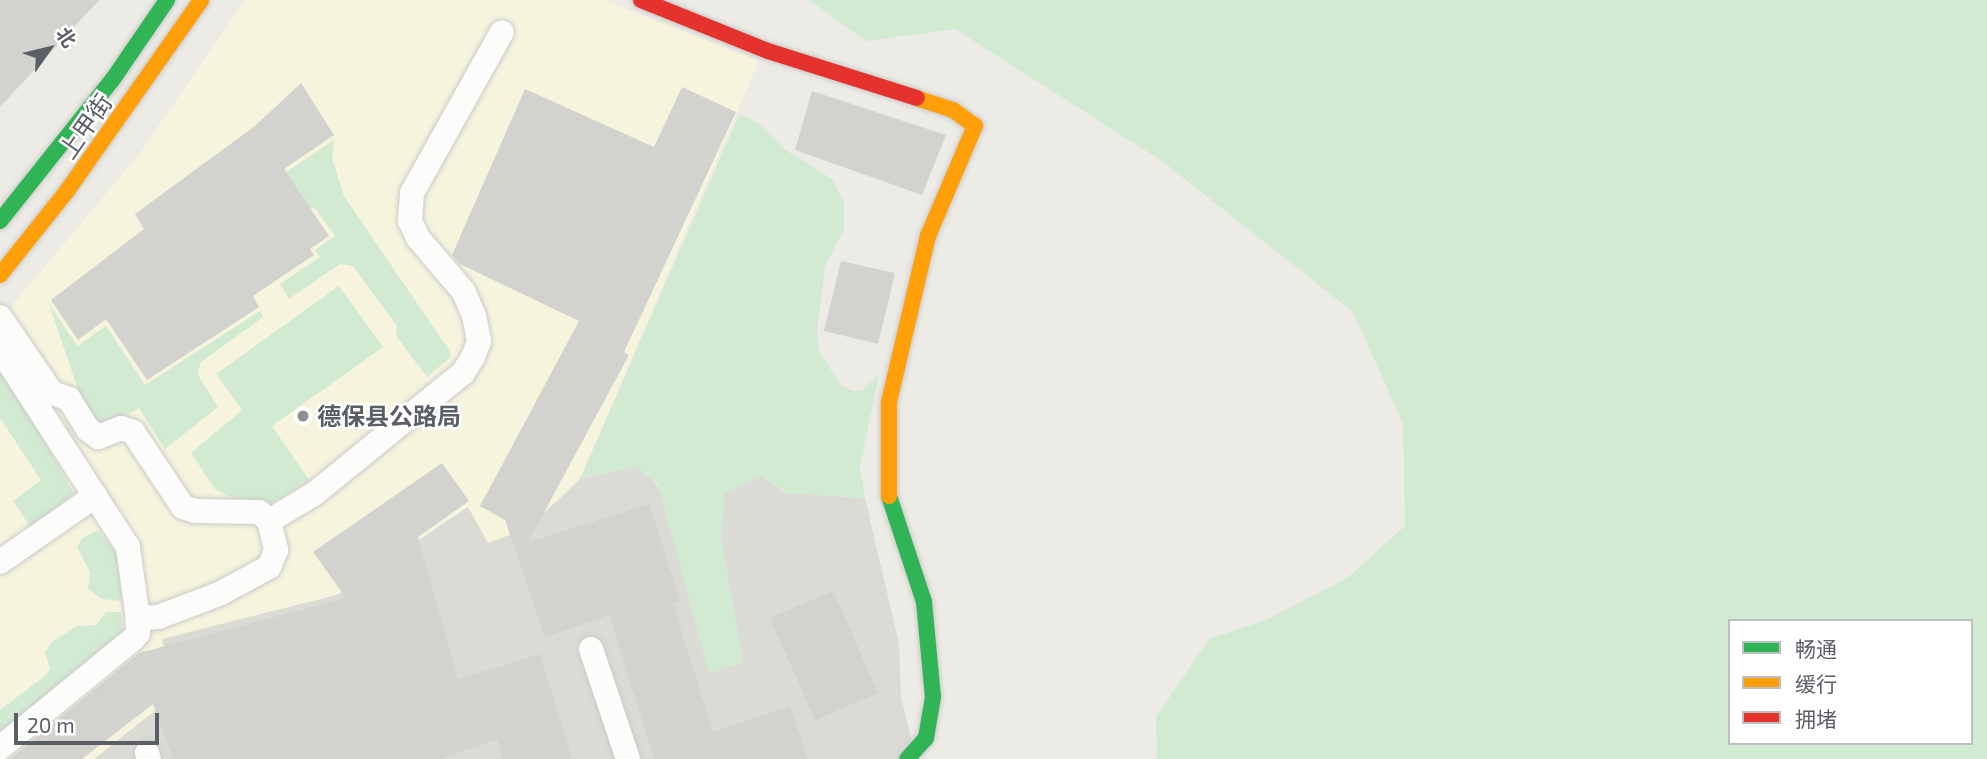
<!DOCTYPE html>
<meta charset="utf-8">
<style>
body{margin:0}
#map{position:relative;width:1987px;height:759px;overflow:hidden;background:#ecebe5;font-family:"Exo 2","Noto Sans SC",sans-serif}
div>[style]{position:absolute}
.commercial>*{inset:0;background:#f6f4dd}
.industrial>*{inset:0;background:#dbdbd5}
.green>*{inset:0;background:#d2ead2}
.building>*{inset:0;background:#d2d2ce}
.roads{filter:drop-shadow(0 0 2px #c9cac9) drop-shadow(0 0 2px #c9cac9)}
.lane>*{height:24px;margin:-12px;padding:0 12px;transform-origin:12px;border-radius:12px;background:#fcfcfb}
.fast>*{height:16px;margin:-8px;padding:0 8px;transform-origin:8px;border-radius:8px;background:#30b455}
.slow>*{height:16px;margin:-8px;padding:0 8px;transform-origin:8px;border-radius:8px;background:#ff9f0a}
.jam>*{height:16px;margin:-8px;padding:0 8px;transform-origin:8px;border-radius:8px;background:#e5322d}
.dots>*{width:19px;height:19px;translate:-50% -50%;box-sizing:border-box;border:4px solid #fff;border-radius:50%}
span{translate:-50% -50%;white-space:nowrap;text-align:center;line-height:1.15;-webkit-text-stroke:5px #fff;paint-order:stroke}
.street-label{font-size:24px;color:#5a5e65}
.poi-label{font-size:24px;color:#5a5e65;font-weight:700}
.left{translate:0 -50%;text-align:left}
.legend{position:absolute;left:1728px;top:619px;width:245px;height:126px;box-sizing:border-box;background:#fff;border:2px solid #bdbfc1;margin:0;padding:9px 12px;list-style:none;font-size:21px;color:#5a5e65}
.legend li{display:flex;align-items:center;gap:14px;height:35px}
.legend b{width:35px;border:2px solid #bdbfc1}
.north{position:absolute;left:14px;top:14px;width:70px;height:70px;-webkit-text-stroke:5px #fff;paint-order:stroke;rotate:56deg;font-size:19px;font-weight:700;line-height:28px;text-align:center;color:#5a5e65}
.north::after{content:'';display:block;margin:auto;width:24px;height:32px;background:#5a5e65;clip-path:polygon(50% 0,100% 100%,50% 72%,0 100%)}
.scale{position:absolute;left:14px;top:713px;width:145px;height:32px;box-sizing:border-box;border:4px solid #5a5e65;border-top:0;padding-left:9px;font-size:21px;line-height:24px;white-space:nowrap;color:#5a5e65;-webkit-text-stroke:5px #fff;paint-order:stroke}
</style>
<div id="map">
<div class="commercial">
<div style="clip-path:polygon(245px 0,604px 0,759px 61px,580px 479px,562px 501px,527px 529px,488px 543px,467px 507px,337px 595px,162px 639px,174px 696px,94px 759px,0 759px,0 320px,140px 153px)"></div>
</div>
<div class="industrial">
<div style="clip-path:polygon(635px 467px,648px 472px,664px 497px,709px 673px,743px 662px,721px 539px,724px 493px,762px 476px,785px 493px,865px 498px,899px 644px,901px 697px,916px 759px,94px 759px,174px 696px,162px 639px,337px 595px,468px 507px,488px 543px,527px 529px,580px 479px)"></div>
</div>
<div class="green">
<div style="clip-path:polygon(evenodd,809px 0,1987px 0,1987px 759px,1157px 759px,1156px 717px,1209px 639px,1266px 620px,1347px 578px,1405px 526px,1403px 424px,1353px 312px,1162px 161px,955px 29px,866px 41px,809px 0,1730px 621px,1971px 621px,1971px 743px,1730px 743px,1730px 621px)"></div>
<div style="clip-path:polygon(739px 115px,757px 122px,784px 149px,832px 179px,844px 202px,844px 229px,825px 267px,817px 329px,819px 351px,840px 384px,852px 391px,862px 391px,879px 374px,860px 467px,865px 498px,785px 493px,762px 476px,725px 493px,721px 539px,743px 662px,709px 673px,658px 484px,635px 467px,580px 479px)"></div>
<div style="clip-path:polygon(334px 140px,332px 158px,344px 196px,449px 350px,451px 357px,427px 377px,396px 336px,397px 326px,353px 266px,340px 264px,289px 299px,280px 284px,320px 257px,315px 250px,335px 236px,314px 207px,289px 221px,246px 199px)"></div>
<div style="clip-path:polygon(339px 286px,383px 347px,272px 426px,309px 480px,270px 504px,242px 502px,226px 495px,215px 489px,191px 453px,242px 410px,216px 374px)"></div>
<div style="clip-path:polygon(49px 304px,77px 346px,106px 326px,145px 385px,260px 311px,263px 317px,200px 363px,198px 375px,218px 407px,165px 449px,139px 408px,104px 429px,96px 422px,82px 401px)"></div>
<div style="clip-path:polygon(0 366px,74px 493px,31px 528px,13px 501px,41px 480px,0 418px)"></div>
<div style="clip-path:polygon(98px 530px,120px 557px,121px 601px,102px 599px,88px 589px,90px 572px,77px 547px,82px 538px)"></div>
<div style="clip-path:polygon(106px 612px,121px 612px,123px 635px,0 732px,0 710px,46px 675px,50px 668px,45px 652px,53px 641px,77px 626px,96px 625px)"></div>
</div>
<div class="building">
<div style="clip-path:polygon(0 0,99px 0,0 107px)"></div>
<div style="clip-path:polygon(301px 83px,334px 135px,284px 169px,329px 236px,310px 249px,314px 255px,253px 296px,259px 307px,147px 380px,106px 319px,78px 340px,51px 300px,144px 229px,135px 214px,255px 126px)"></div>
<div style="clip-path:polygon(682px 87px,736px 112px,624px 352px,629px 355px,528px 542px,650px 504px,680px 602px,673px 604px,713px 732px,790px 706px,808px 759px,654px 759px,609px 615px,545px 637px,505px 520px,480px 506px,579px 321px,460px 264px,452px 255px,525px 89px,654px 147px)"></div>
<div style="clip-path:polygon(812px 91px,946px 135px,922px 195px,795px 150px)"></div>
<div style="clip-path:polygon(841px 261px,895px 273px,878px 344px,824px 331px)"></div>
<div style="clip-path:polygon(442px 463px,469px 501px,418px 537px,458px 679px,540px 654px,572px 759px,503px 759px,497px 740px,440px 759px,173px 759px,153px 704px,82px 759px,10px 759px,139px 653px,346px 598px,313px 552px)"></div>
<div style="clip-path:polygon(833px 591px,878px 693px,815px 720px,770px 618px)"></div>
</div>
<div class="roads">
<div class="lane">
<div style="left:0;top:317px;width:92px;rotate:55.6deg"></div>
<div style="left:52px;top:393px;width:18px;rotate:19deg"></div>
<div style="left:69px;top:399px;width:36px;rotate:58deg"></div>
<div style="left:88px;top:429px;width:13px;rotate:39deg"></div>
<div style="left:98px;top:437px;width:25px;rotate:-21deg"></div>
<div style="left:121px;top:428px;width:13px;rotate:18deg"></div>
<div style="left:133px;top:432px;width:90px;rotate:56.3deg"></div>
<div style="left:183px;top:507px;width:13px;rotate:18deg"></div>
<div style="left:195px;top:511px;width:64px;rotate:0.9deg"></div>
<div style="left:259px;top:512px;width:13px;rotate:42deg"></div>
<div style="left:269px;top:521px;width:30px;rotate:76deg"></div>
<div style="left:276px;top:550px;width:18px;rotate:112deg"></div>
<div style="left:269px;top:567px;width:57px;rotate:151.6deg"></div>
<div style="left:219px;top:594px;width:65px;rotate:159.3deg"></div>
<div style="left:158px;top:617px;width:11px;rotate:175deg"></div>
<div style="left:147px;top:618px;width:12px;rotate:-149deg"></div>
<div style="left:137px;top:612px;width:66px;rotate:-97.9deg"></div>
<div style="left:128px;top:547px;width:236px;rotate:-122.9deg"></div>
<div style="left:269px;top:521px;width:52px;rotate:-31deg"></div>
<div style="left:314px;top:494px;width:192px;rotate:-39.1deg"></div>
<div style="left:463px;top:373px;width:19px;rotate:-58deg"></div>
<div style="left:473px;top:357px;width:17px;rotate:-69deg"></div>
<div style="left:479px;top:341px;width:25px;rotate:-101deg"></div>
<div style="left:474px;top:316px;width:26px;rotate:-113deg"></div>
<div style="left:464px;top:292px;width:71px;rotate:-130.4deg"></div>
<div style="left:418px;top:238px;width:19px;rotate:-115deg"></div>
<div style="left:410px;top:221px;width:28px;rotate:-86deg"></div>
<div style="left:412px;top:193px;width:184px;rotate:-60.8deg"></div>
<div style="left:0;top:562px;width:116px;rotate:-34.8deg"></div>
<div style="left:591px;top:649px;width:116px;rotate:71.4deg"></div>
<div style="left:0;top:748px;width:172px;rotate:-39.3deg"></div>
<div style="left:133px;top:639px;width:8px;rotate:-50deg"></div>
<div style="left:138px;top:633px;width:21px;rotate:-93deg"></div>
<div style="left:147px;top:753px;width:6px;rotate:72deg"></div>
</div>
<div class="fast">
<div style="left:0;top:221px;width:181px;rotate:-51.5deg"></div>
<div style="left:113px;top:79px;width:96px;rotate:-55.6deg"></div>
<div style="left:889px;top:496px;width:112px;rotate:71.7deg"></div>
<div style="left:924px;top:602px;width:95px;rotate:84.6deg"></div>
<div style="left:933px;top:697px;width:42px;rotate:99.7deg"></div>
<div style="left:926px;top:738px;width:28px;rotate:132deg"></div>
</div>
<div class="slow">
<div style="left:0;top:275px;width:107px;rotate:-51.4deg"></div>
<div style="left:67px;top:191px;width:233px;rotate:-54.9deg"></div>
<div style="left:889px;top:496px;width:94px;rotate:-90deg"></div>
<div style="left:889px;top:402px;width:171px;rotate:-76.8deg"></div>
<div style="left:928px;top:236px;width:120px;rotate:-66.9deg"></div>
<div style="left:975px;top:126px;width:27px;rotate:-144deg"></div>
<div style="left:953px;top:110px;width:38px;rotate:-162deg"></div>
</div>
<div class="jam">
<div style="left:641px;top:0;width:137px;rotate:21.9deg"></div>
<div style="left:768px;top:51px;width:156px;rotate:17.5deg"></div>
</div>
</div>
<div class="dots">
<div style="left:303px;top:416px;background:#8d8f92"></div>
</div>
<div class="street-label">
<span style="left:85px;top:126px;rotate:-55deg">上甲街</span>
</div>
<div class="poi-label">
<span class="left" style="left:317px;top:416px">德保县公路局</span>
</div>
<ul class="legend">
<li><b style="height:9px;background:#30b455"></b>畅通</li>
<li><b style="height:9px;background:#ff9f0a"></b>缓行</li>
<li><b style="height:9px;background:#e5322d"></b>拥堵</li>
</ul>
<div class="north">北</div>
<div class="scale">20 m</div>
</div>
